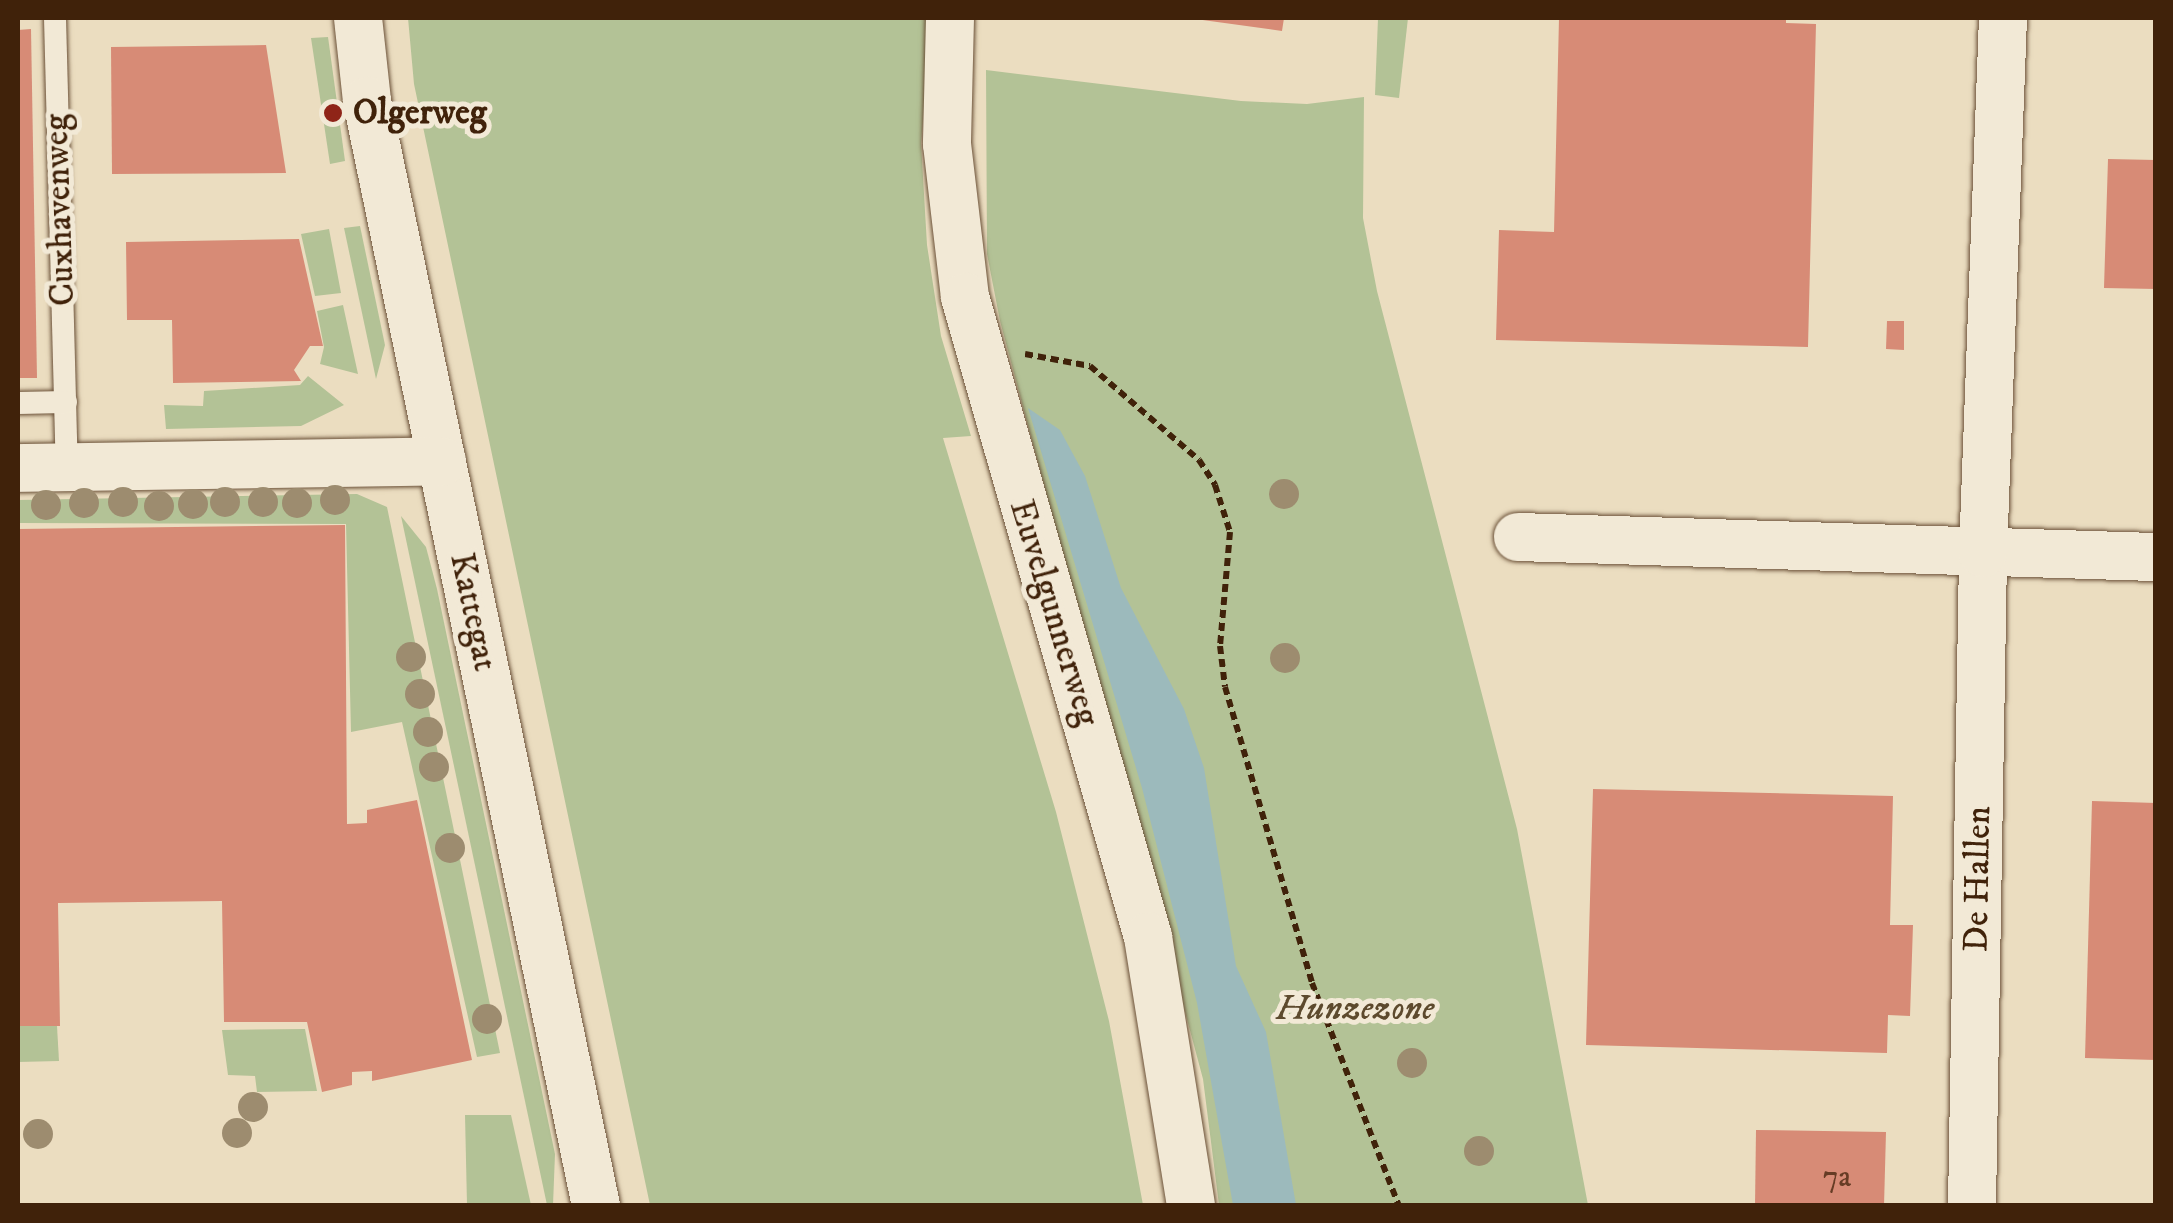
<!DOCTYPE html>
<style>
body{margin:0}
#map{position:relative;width:2173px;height:1223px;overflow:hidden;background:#ebddc0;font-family:"IM FELL DW Pica",serif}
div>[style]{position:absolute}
.green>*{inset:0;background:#b3c296}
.water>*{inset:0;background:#9cbabc}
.building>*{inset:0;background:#d78b76}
.path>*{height:6px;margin-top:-3px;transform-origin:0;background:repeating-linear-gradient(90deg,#40220a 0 8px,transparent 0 13px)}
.roads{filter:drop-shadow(0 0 2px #6b5138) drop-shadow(0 0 2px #6b5138)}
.service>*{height:22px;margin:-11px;padding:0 11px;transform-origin:11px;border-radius:11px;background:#f2e9d6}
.minor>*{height:48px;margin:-24px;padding:0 24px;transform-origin:24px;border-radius:24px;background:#f2e9d6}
.trees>*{width:30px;height:30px;margin:-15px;border-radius:50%;background:#9d8c6f}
.dots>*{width:28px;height:28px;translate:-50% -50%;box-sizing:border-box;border:5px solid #f2e9d6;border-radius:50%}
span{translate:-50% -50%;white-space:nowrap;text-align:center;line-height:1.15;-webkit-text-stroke:10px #f2e9d6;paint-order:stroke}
.number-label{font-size:30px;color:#663c25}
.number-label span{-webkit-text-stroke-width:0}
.poi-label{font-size:35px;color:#40220a;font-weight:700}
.left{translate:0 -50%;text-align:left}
.street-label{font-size:35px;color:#40220a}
.park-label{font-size:35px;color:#5d4a2d;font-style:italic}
.frame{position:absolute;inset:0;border:20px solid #40220a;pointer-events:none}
</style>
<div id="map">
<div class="green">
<div style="clip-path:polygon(408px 18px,932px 18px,921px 143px,927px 245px,941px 336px,971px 436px,943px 438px,1056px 812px,1109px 1021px,1143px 1205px,650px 1205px,414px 84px)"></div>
<div style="clip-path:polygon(1378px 18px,1408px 18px,1399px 98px,1375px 95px)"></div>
<div style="clip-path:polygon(328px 37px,345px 161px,330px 164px,311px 38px)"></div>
<div style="clip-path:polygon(986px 70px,1241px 101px,1307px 104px,1364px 97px,1363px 218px,1377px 291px,1517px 829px,1588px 1205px,1219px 1205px,1203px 1079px,1000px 321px,987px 254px)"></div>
<div style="clip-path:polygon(360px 226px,385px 345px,376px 379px,344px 228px)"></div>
<div style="clip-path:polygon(329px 229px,341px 293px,315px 296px,301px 234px)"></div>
<div style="clip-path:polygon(343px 305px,358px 374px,320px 364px,324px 347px,317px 311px)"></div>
<div style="clip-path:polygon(308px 376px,344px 405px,301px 426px,166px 429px,164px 405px,203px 406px,204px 391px,300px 385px)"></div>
<div style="clip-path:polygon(357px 494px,387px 507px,500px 1053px,477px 1057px,402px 722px,351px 732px,346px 524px,18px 523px,18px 500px)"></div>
<div style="clip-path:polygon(401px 516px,426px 547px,437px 589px,555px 1154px,553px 1205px,547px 1205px)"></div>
<div style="clip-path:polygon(18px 1026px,57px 1026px,59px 1061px,18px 1062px)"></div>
<div style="clip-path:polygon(305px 1029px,317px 1091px,257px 1092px,255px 1076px,228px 1075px,222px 1030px)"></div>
<div style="clip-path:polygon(465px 1115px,511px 1115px,531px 1205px,467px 1205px)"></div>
</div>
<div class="water">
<div style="clip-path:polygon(1028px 408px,1060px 430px,1085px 476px,1121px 588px,1184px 709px,1204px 768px,1236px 966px,1266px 1032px,1296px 1205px,1233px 1205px,1197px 1003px,1142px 788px)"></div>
</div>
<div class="building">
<div style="clip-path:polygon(1188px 18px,1284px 18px,1282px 31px)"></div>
<div style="clip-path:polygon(1559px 18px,1786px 18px,1786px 23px,1816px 24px,1808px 347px,1496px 340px,1499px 230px,1554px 232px)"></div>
<div style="clip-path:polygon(31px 29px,37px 378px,18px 378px,18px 30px)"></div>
<div style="clip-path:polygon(266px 45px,286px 173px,112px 174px,111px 47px)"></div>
<div style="clip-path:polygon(2108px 159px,2156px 160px,2156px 289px,2104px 288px)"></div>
<div style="clip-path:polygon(299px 239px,323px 346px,310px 346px,294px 370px,301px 381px,173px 383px,172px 320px,127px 320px,126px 242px)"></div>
<div style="clip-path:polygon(1887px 321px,1904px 321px,1904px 350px,1886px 349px)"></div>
<div style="clip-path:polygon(345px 525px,347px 824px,367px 823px,367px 810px,417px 800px,472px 1060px,372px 1081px,372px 1071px,352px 1072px,352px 1085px,322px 1092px,307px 1022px,224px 1022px,222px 901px,58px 903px,60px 1026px,18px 1026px,18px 529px)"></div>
<div style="clip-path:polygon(1593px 789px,1893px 796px,1890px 925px,1913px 925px,1910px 1016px,1888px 1015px,1887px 1053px,1586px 1045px)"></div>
<div style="clip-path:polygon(2092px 801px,2156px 803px,2156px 1060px,2085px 1058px)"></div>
<div style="clip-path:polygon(1756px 1130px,1886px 1132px,1884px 1206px,1755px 1206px)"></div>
</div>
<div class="path">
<div style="left:1025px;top:354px;width:66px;rotate:10.5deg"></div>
<div style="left:1090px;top:366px;width:144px;rotate:40.8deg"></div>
<div style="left:1199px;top:460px;width:30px;rotate:57deg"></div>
<div style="left:1215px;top:485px;width:49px;rotate:72.3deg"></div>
<div style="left:1230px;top:532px;width:114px;rotate:95deg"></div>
<div style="left:1220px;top:646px;width:41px;rotate:83deg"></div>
<div style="left:1225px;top:687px;width:309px;rotate:73.6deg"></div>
<div style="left:1312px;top:983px;width:239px;rotate:68.7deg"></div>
</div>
<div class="roads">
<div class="service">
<div style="left:55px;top:18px;width:449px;rotate:88.5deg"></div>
<div style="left:18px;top:403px;width:48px;rotate:-1.2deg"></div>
</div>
<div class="minor">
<div style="left:358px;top:18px;width:83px;rotate:83.8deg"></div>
<div style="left:367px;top:101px;width:1128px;rotate:78.29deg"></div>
<div style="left:950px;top:18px;width:126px;rotate:91.4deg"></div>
<div style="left:947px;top:144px;width:154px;rotate:83.3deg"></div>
<div style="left:965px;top:297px;width:666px;rotate:74.04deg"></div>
<div style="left:1148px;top:937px;width:272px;rotate:80.9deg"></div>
<div style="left:18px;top:468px;width:424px;rotate:-0.9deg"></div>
<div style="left:1518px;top:537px;width:638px;rotate:1.8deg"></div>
<div style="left:1972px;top:1206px;width:653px;rotate:-89.03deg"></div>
<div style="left:1983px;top:553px;width:535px;rotate:-87.86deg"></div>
</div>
</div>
<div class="trees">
<div style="left:1284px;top:494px"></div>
<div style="left:335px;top:500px"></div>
<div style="left:123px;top:502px"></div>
<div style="left:225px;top:502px"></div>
<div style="left:263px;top:502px"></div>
<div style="left:84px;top:503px"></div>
<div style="left:297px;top:503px"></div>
<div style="left:193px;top:504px"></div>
<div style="left:46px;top:505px"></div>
<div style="left:159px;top:506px"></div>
<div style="left:411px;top:657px"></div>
<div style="left:1285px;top:658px"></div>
<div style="left:420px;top:694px"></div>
<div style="left:428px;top:732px"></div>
<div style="left:434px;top:767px"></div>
<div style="left:450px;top:848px"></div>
<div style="left:487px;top:1019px"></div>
<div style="left:1412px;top:1063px"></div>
<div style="left:253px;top:1107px"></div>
<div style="left:237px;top:1133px"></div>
<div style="left:38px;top:1134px"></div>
<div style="left:1479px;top:1151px"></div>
</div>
<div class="dots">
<div style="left:333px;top:113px;background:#8f2418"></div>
</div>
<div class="number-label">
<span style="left:1837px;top:1178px">7a</span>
</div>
<div class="poi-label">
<span class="left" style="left:353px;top:113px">Olgerweg</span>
</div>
<div class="street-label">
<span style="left:60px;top:210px;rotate:-92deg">Cuxhavenweg</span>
<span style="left:473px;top:612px;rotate:78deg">Kattegat</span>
<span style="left:1054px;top:613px;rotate:73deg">Euvelgunnerweg</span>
<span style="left:1978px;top:879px;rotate:-89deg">De Hallen</span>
</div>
<div class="park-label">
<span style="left:1355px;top:1009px">Hunzezone</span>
</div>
<div class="frame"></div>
</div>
